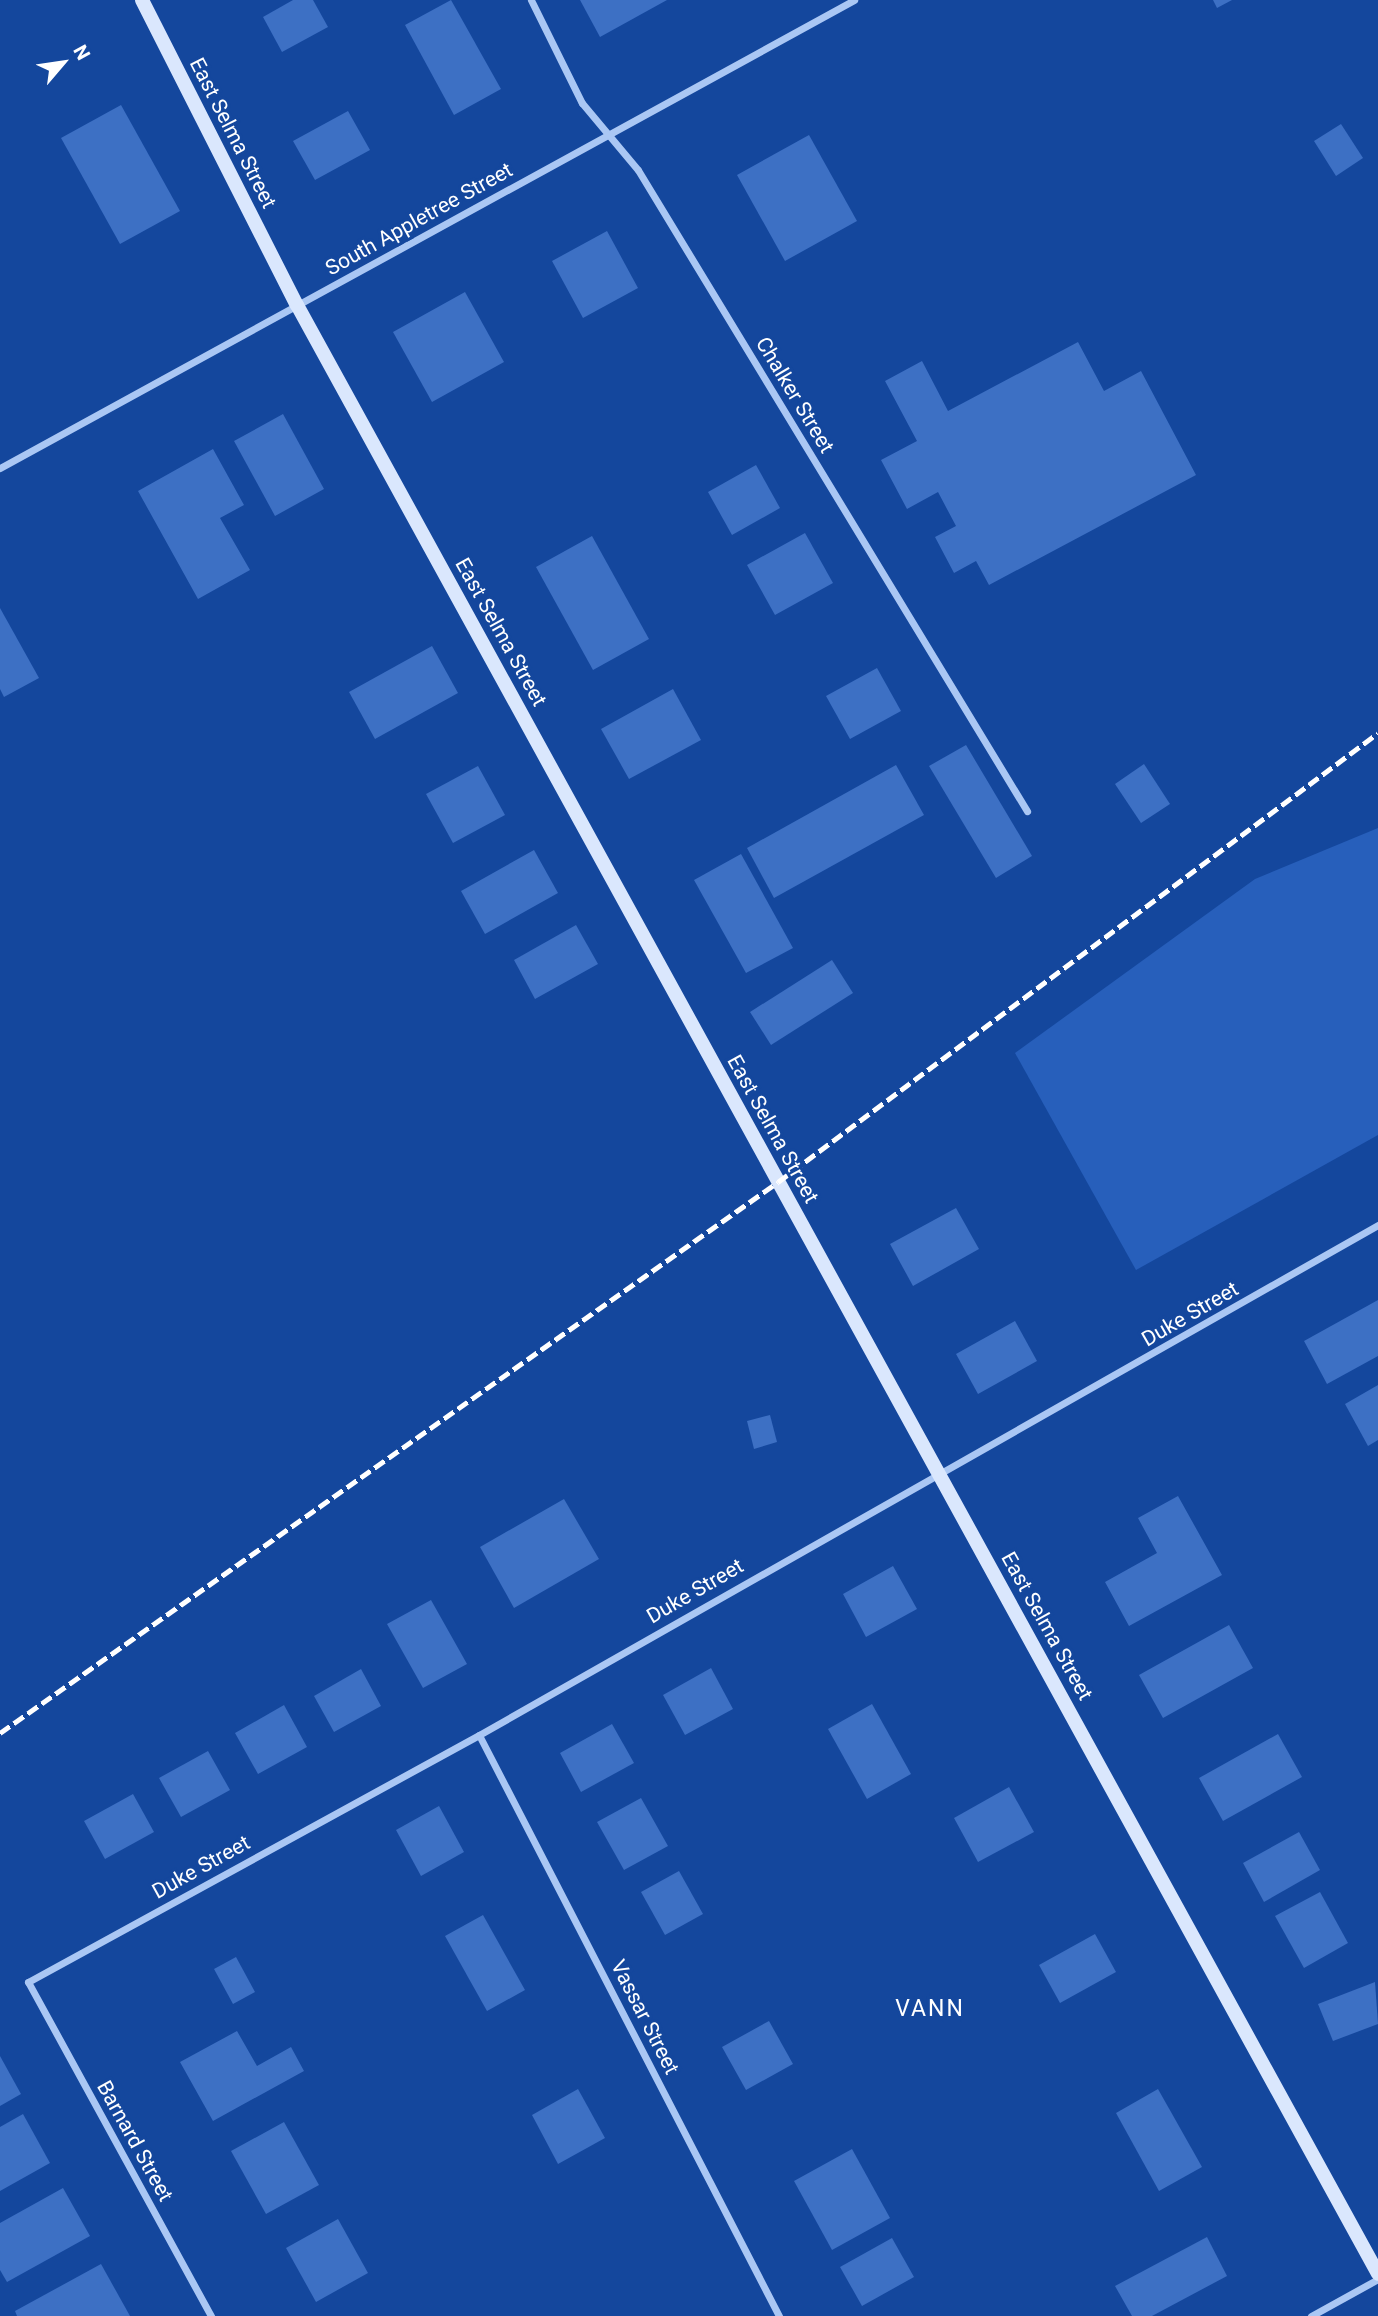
<!DOCTYPE html>
<style>
body{margin:0}
#map{position:relative;width:1378px;height:2316px;overflow:hidden;background:#14479d;font-family:Roboto,sans-serif}
div>[style]{position:absolute}
.green>*{inset:0;background:#275fbb}
.building>*{inset:0;background:#3d70c4}
.street>*{height:7px;margin:-3.5px;padding:0 3.5px;transform-origin:3.5px;border-radius:3.5px;background:#aac7f4}
.secondary>*{height:14px;margin:-7px;padding:0 7px;transform-origin:7px;border-radius:7px;background:#dae7fd}
.rail>*{height:5px;margin-top:-2.5px;transform-origin:0;background:repeating-linear-gradient(90deg,#fff 0 12px,transparent 0 17px)}
span{translate:-50% -50%;white-space:nowrap;text-align:center;line-height:1.15;-webkit-text-stroke:6px #14479d;paint-order:stroke}
.street-label{font-size:21px;color:#fff}
.neighbourhood-label{font-size:23px;color:#fff;letter-spacing:2px}
.north{position:absolute;left:28px;top:28px;width:70px;height:70px;-webkit-text-stroke:5px #14479d;paint-order:stroke;rotate:61deg;font-size:19px;font-weight:700;line-height:28px;text-align:center;color:#fff}
.north::after{content:'';display:block;margin:auto;width:24px;height:32px;background:#fff;clip-path:polygon(50% 0,100% 100%,50% 72%,0 100%)}
</style>
<div id="map">
<div class="green">
<div style="clip-path:polygon(1378px 828px,1378px 1135px,1136px 1270px,1015px 1053px,1255px 879px)"></div>
</div>
<div class="building">
<div style="clip-path:polygon(293px 0,313px 0,328px 27px,282px 52px,263px 17px)"></div>
<div style="clip-path:polygon(451px 0,501px 89px,454px 115px,405px 25px)"></div>
<div style="clip-path:polygon(580px 0,667px 0,600px 37px)"></div>
<div style="clip-path:polygon(1213px 0,1232px 0,1217px 8px)"></div>
<div style="clip-path:polygon(121px 105px,180px 211px,120px 244px,61px 138px)"></div>
<div style="clip-path:polygon(348px 111px,370px 150px,315px 180px,293px 141px)"></div>
<div style="clip-path:polygon(1341px 124px,1363px 158px,1336px 176px,1314px 141px)"></div>
<div style="clip-path:polygon(809px 135px,857px 221px,785px 261px,737px 175px)"></div>
<div style="clip-path:polygon(607px 231px,638px 288px,583px 318px,552px 261px)"></div>
<div style="clip-path:polygon(465px 292px,504px 362px,432px 402px,393px 332px)"></div>
<div style="clip-path:polygon(1078px 342px,1104px 391px,1141px 371px,1196px 475px,989px 585px,976px 561px,954px 573px,935px 537px,956px 526px,938px 492px,907px 509px,881px 460px,917px 441px,885px 381px,922px 361px,948px 411px)"></div>
<div style="clip-path:polygon(283px 414px,324px 489px,275px 516px,234px 441px)"></div>
<div style="clip-path:polygon(213px 449px,244px 505px,220px 518px,250px 570px,198px 599px,138px 491px)"></div>
<div style="clip-path:polygon(756px 465px,780px 508px,732px 535px,708px 492px)"></div>
<div style="clip-path:polygon(805px 533px,833px 583px,775px 615px,747px 565px)"></div>
<div style="clip-path:polygon(592px 536px,649px 639px,593px 670px,536px 567px)"></div>
<div style="clip-path:polygon(0 608px,39px 678px,4px 697px,0 689px)"></div>
<div style="clip-path:polygon(432px 646px,458px 693px,375px 739px,349px 692px)"></div>
<div style="clip-path:polygon(877px 668px,901px 711px,850px 739px,826px 696px)"></div>
<div style="clip-path:polygon(673px 689px,701px 740px,629px 779px,601px 729px)"></div>
<div style="clip-path:polygon(966px 745px,1032px 856px,996px 878px,929px 766px)"></div>
<div style="clip-path:polygon(1144px 764px,1170px 804px,1141px 823px,1115px 784px)"></div>
<div style="clip-path:polygon(896px 765px,924px 815px,774px 898px,747px 848px)"></div>
<div style="clip-path:polygon(478px 766px,505px 815px,453px 843px,426px 794px)"></div>
<div style="clip-path:polygon(534px 850px,558px 893px,485px 934px,461px 891px)"></div>
<div style="clip-path:polygon(741px 854px,793px 948px,746px 973px,694px 880px)"></div>
<div style="clip-path:polygon(576px 925px,598px 964px,535px 999px,514px 960px)"></div>
<div style="clip-path:polygon(832px 960px,853px 993px,771px 1045px,750px 1012px)"></div>
<div style="clip-path:polygon(956px 1208px,979px 1249px,913px 1286px,890px 1244px)"></div>
<div style="clip-path:polygon(1378px 1300px,1378px 1356px,1327px 1384px,1304px 1341px)"></div>
<div style="clip-path:polygon(1015px 1321px,1037px 1361px,978px 1394px,956px 1354px)"></div>
<div style="clip-path:polygon(1378px 1385px,1378px 1440px,1368px 1446px,1345px 1404px)"></div>
<div style="clip-path:polygon(770px 1415px,777px 1442px,754px 1449px,747px 1421px)"></div>
<div style="clip-path:polygon(1178px 1496px,1222px 1575px,1129px 1626px,1105px 1582px,1157px 1553px,1138px 1518px)"></div>
<div style="clip-path:polygon(564px 1499px,599px 1559px,514px 1608px,480px 1547px)"></div>
<div style="clip-path:polygon(893px 1566px,917px 1609px,866px 1637px,843px 1594px)"></div>
<div style="clip-path:polygon(431px 1600px,467px 1664px,423px 1688px,387px 1624px)"></div>
<div style="clip-path:polygon(1229px 1625px,1253px 1668px,1163px 1718px,1139px 1675px)"></div>
<div style="clip-path:polygon(711px 1668px,733px 1709px,685px 1735px,663px 1695px)"></div>
<div style="clip-path:polygon(361px 1669px,381px 1706px,334px 1732px,314px 1696px)"></div>
<div style="clip-path:polygon(872px 1704px,911px 1774px,867px 1799px,828px 1729px)"></div>
<div style="clip-path:polygon(284px 1705px,307px 1747px,258px 1774px,235px 1733px)"></div>
<div style="clip-path:polygon(612px 1724px,634px 1763px,581px 1792px,560px 1753px)"></div>
<div style="clip-path:polygon(1278px 1734px,1302px 1777px,1223px 1821px,1199px 1778px)"></div>
<div style="clip-path:polygon(208px 1751px,230px 1790px,181px 1817px,159px 1778px)"></div>
<div style="clip-path:polygon(1009px 1787px,1034px 1832px,978px 1862px,954px 1818px)"></div>
<div style="clip-path:polygon(133px 1794px,154px 1832px,105px 1859px,84px 1821px)"></div>
<div style="clip-path:polygon(641px 1798px,668px 1846px,624px 1870px,597px 1822px)"></div>
<div style="clip-path:polygon(439px 1806px,464px 1852px,421px 1876px,396px 1830px)"></div>
<div style="clip-path:polygon(1299px 1832px,1320px 1870px,1264px 1902px,1243px 1863px)"></div>
<div style="clip-path:polygon(679px 1871px,703px 1914px,665px 1935px,641px 1892px)"></div>
<div style="clip-path:polygon(1320px 1892px,1348px 1943px,1304px 1968px,1275px 1916px)"></div>
<div style="clip-path:polygon(483px 1915px,525px 1990px,487px 2011px,445px 1936px)"></div>
<div style="clip-path:polygon(1095px 1934px,1116px 1972px,1060px 2003px,1039px 1965px)"></div>
<div style="clip-path:polygon(236px 1957px,255px 1992px,233px 2004px,214px 1969px)"></div>
<div style="clip-path:polygon(1375px 1982px,1378px 2024px,1333px 2041px,1318px 2004px)"></div>
<div style="clip-path:polygon(769px 2021px,793px 2064px,746px 2090px,722px 2047px)"></div>
<div style="clip-path:polygon(237px 2031px,257px 2066px,291px 2047px,304px 2071px,213px 2121px,180px 2062px)"></div>
<div style="clip-path:polygon(0 2056px,21px 2094px,0 2106px)"></div>
<div style="clip-path:polygon(578px 2089px,605px 2138px,558px 2164px,532px 2115px)"></div>
<div style="clip-path:polygon(1158px 2089px,1202px 2167px,1159px 2191px,1116px 2113px)"></div>
<div style="clip-path:polygon(23px 2114px,50px 2163px,0 2191px,0 2127px)"></div>
<div style="clip-path:polygon(284px 2122px,319px 2185px,266px 2214px,231px 2151px)"></div>
<div style="clip-path:polygon(852px 2149px,890px 2218px,832px 2250px,794px 2181px)"></div>
<div style="clip-path:polygon(63px 2188px,90px 2236px,7px 2282px,0 2270px,0 2223px)"></div>
<div style="clip-path:polygon(338px 2219px,368px 2273px,316px 2302px,286px 2248px)"></div>
<div style="clip-path:polygon(1207px 2237px,1227px 2276px,1152px 2316px,1132px 2316px,1115px 2286px)"></div>
<div style="clip-path:polygon(892px 2238px,914px 2277px,862px 2306px,840px 2267px)"></div>
<div style="clip-path:polygon(101px 2264px,130px 2316px,17px 2316px,15px 2311px)"></div>
</div>
<div class="street">
<div style="left:531px;top:0;width:115px;rotate:63.7deg"></div>
<div style="left:582px;top:103px;width:87px;rotate:50.1deg"></div>
<div style="left:638px;top:170px;width:750px;rotate:58.75deg"></div>
<div style="left:0;top:468px;width:974px;rotate:-28.72deg"></div>
<div style="left:479px;top:1735px;width:654px;rotate:62.69deg"></div>
<div style="left:211px;top:2316px;width:381px;rotate:-118.7deg"></div>
<div style="left:28px;top:1982px;width:514px;rotate:-28.71deg"></div>
<div style="left:479px;top:1735px;width:1034px;rotate:-29.57deg"></div>
<div style="left:1311px;top:2316px;width:77px;rotate:-28.9deg"></div>
</div>
<div class="secondary">
<div style="left:142px;top:0;width:342px;rotate:63.1deg"></div>
<div style="left:297px;top:305px;width:2246px;rotate:61.23deg"></div>
</div>
<div class="rail">
<div style="left:0;top:1733px;width:953px;rotate:-35.31deg"></div>
<div style="left:778px;top:1182px;width:749px;rotate:-36.81deg"></div>
</div>
<div class="street-label">
<span style="left:233px;top:133px;rotate:63deg">East Selma Street</span>
<span style="left:419px;top:219px;rotate:-29deg">South Appletree Street</span>
<span style="left:795px;top:395px;rotate:59deg">Chalker Street</span>
<span style="left:501px;top:632px;rotate:61deg">East Selma Street</span>
<span style="left:773px;top:1129px;rotate:61deg">East Selma Street</span>
<span style="left:1190px;top:1314px;rotate:-30deg">Duke Street</span>
<span style="left:695px;top:1591px;rotate:-30deg">Duke Street</span>
<span style="left:1047px;top:1626px;rotate:61deg">East Selma Street</span>
<span style="left:201px;top:1867px;rotate:-29deg">Duke Street</span>
<span style="left:645px;top:2017px;rotate:63deg">Vassar Street</span>
<span style="left:135px;top:2141px;rotate:61deg">Barnard Street</span>
</div>
<div class="neighbourhood-label">
<span style="left:930px;top:2009px">VANN</span>
</div>
<div class="north">N</div>
</div>
